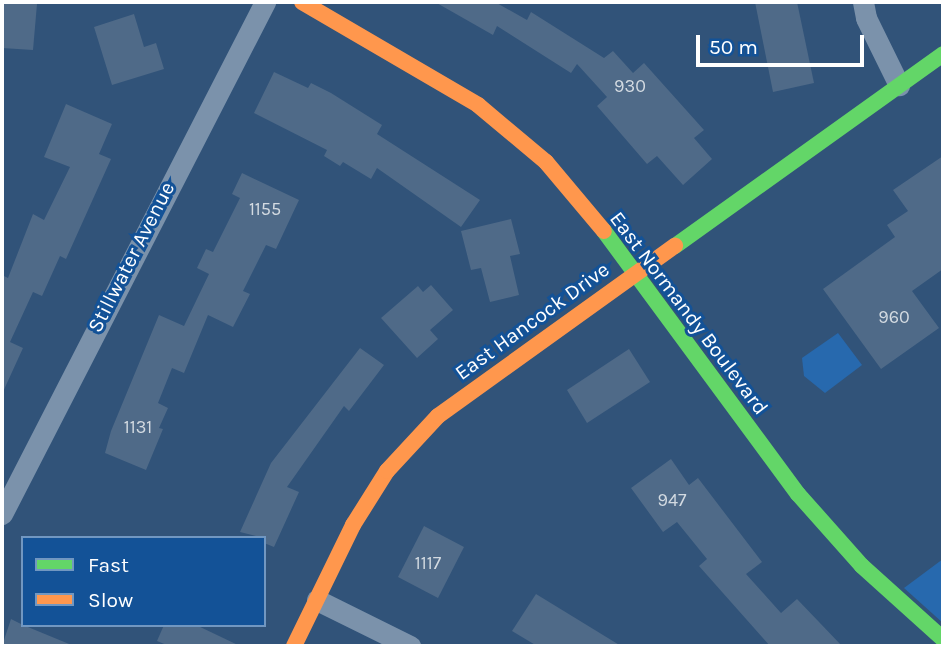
<!DOCTYPE html>
<style>
body{margin:0}
#map{position:relative;width:945px;height:648px;overflow:hidden;background:#315379;font-family:Karla,sans-serif}
div>[style]{position:absolute}
.green>*{inset:0;background:#2769ae}
.building>*{inset:0;background:#4f6a88}
.street>*{height:21px;margin:-10.5px;padding:0 10.5px;transform-origin:10.5px;border-radius:10.5px;background:#7b92ab}
.fast>*{height:16px;margin:-8px;padding:0 8px;transform-origin:8px;border-radius:8px;background:#63d668}
.slow>*{height:16px;margin:-8px;padding:0 8px;transform-origin:8px;border-radius:8px;background:#ff974d}
span{translate:-50% -50%;white-space:nowrap;text-align:center;line-height:1.15;-webkit-text-stroke:6px #135297;paint-order:stroke}
.number-label{font-size:18px;color:#d3dae1}
.number-label span{-webkit-text-stroke-width:0}
.street-label{font-size:21px;color:#fff}
.frame{position:absolute;inset:0;border:4px solid #fff;pointer-events:none}
.legend{position:absolute;left:21px;top:536px;width:245px;height:91px;box-sizing:border-box;background:#135297;border:2px solid #7197c1;margin:0;padding:9px 12px;list-style:none;font-size:21px;color:#fff}
.legend li{display:flex;align-items:center;gap:14px;height:35px}
.legend b{width:35px;border:2px solid #7197c1}
.scale{position:absolute;left:696px;top:35px;width:168px;height:32px;box-sizing:border-box;border:4px solid #fff;border-top:0;padding-left:9px;font-size:21px;line-height:24px;white-space:nowrap;color:#fff;-webkit-text-stroke:5px #135297;paint-order:stroke}
</style>
<div id="map">
<div class="green">
<div style="clip-path:polygon(838px 333px,862px 365px,825px 393px,804px 376px,802px 358px)"></div>
<div style="clip-path:polygon(943px 559px,943px 623px,904px 588px)"></div>
</div>
<div class="building">
<div style="clip-path:polygon(2px 2px,37px 4px,33px 50px,2px 48px)"></div>
<div style="clip-path:polygon(435px 2px,495px 2px,527px 20px,531px 12px,604px 58px,613px 51px,633px 73px,644px 63px,704px 130px,694px 138px,712px 159px,683px 185px,657px 156px,647px 164px,597px 106px,607px 97px,577px 64px,571px 73px,497px 26px,493px 35px)"></div>
<div style="clip-path:polygon(755px 2px,797px 2px,814px 83px,773px 92px)"></div>
<div style="clip-path:polygon(134px 14px,144px 47px,156px 43px,164px 69px,112px 85px,94px 27px)"></div>
<div style="clip-path:polygon(274px 72px,308px 88px,311px 83px,331px 93px,382px 125px,377px 134px,480px 200px,461px 227px,377px 168px,371px 179px,343px 162px,340px 166px,324px 156px,327px 150px,254px 113px)"></div>
<div style="clip-path:polygon(66px 104px,112px 124px,99px 154px,111px 159px,66px 259px,60px 256px,42px 296px,33px 292px,10px 342px,23px 348px,2px 394px,2px 275px,8px 278px,33px 214px,44px 220px,70px 167px,44px 157px)"></div>
<div style="clip-path:polygon(943px 156px,943px 269px,912px 291px,939px 328px,881px 369px,823px 289px,895px 237px,887px 225px,908px 211px,893px 190px)"></div>
<div style="clip-path:polygon(242px 173px,299px 200px,276px 249px,266px 245px,243px 291px,250px 294px,233px 327px,208px 315px,184px 373px,172px 368px,158px 403px,168px 408px,159px 428px,163px 429px,146px 470px,105px 453px,111px 431px,159px 315px,184px 326px,209px 274px,197px 268px,206px 249px,213px 252px,240px 198px,232px 194px)"></div>
<div style="clip-path:polygon(511px 219px,520px 254px,510px 256px,519px 295px,490px 302px,481px 268px,471px 270px,461px 231px)"></div>
<div style="clip-path:polygon(431px 285px,453px 310px,430px 330px,438px 339px,417px 358px,381px 318px,418px 286px,423px 292px)"></div>
<div style="clip-path:polygon(360px 348px,384px 365px,349px 411px,344px 406px,287px 487px,299px 492px,274px 547px,264px 543px,264px 538px,240px 532px,271px 463px)"></div>
<div style="clip-path:polygon(629px 349px,650px 382px,587px 423px,567px 390px)"></div>
<div style="clip-path:polygon(671px 459px,689px 485px,698px 478px,762px 562px,746px 574px,781px 613px,797px 599px,842px 646px,770px 646px,699px 566px,707px 559px,677px 522px,663px 532px,631px 488px)"></div>
<div style="clip-path:polygon(424px 526px,464px 547px,438px 598px,398px 577px)"></div>
<div style="clip-path:polygon(536px 594px,621px 646px,537px 646px,512px 631px)"></div>
<div style="clip-path:polygon(11px 619px,23px 625px,74px 646px,2px 646px)"></div>
<div style="clip-path:polygon(164px 625px,196px 625px,240px 646px,169px 646px,157px 641px)"></div>
</div>
<div class="street">
<div style="left:863px;top:2px;width:16px;rotate:79deg"></div>
<div style="left:866px;top:18px;width:75px;rotate:63.8deg"></div>
<div style="left:2px;top:514px;width:576px;rotate:-62.81deg"></div>
<div style="left:317px;top:600px;width:104px;rotate:26.3deg"></div>
</div>
<div class="fast">
<div style="left:604px;top:231px;width:327px;rotate:53.6deg"></div>
<div style="left:798px;top:494px;width:96px;rotate:48.4deg"></div>
<div style="left:862px;top:566px;width:109px;rotate:42deg"></div>
<div style="left:675px;top:246px;width:330px;rotate:-35.6deg"></div>
</div>
<div class="slow">
<div style="left:302px;top:2px;width:204px;rotate:30.3deg"></div>
<div style="left:478px;top:105px;width:89px;rotate:40deg"></div>
<div style="left:546px;top:162px;width:90px;rotate:50deg"></div>
<div style="left:294px;top:646px;width:135px;rotate:-64deg"></div>
<div style="left:353px;top:525px;width:64px;rotate:-57.8deg"></div>
<div style="left:387px;top:471px;width:75px;rotate:-47.2deg"></div>
<div style="left:438px;top:416px;width:292px;rotate:-35.7deg"></div>
</div>
<div class="number-label">
<span style="left:630px;top:86px">930</span>
<span style="left:265px;top:209px">1155</span>
<span style="left:894px;top:317px">960</span>
<span style="left:138px;top:427px">1131</span>
<span style="left:672px;top:500px">947</span>
<span style="left:428px;top:563px">1117</span>
</div>
<div class="street-label">
<span style="left:131px;top:257px;rotate:-63deg">Stillwater Avenue</span>
<span style="left:689px;top:313px;rotate:53deg">East Normandy Boulevard</span>
<span style="left:532px;top:321px;rotate:-36deg">East Hancock Drive</span>
</div>
<div class="frame"></div>
<ul class="legend">
<li><b style="height:9px;background:#63d668"></b>Fast</li>
<li><b style="height:9px;background:#ff974d"></b>Slow</li>
</ul>
<div class="scale">50 m</div>
</div>
